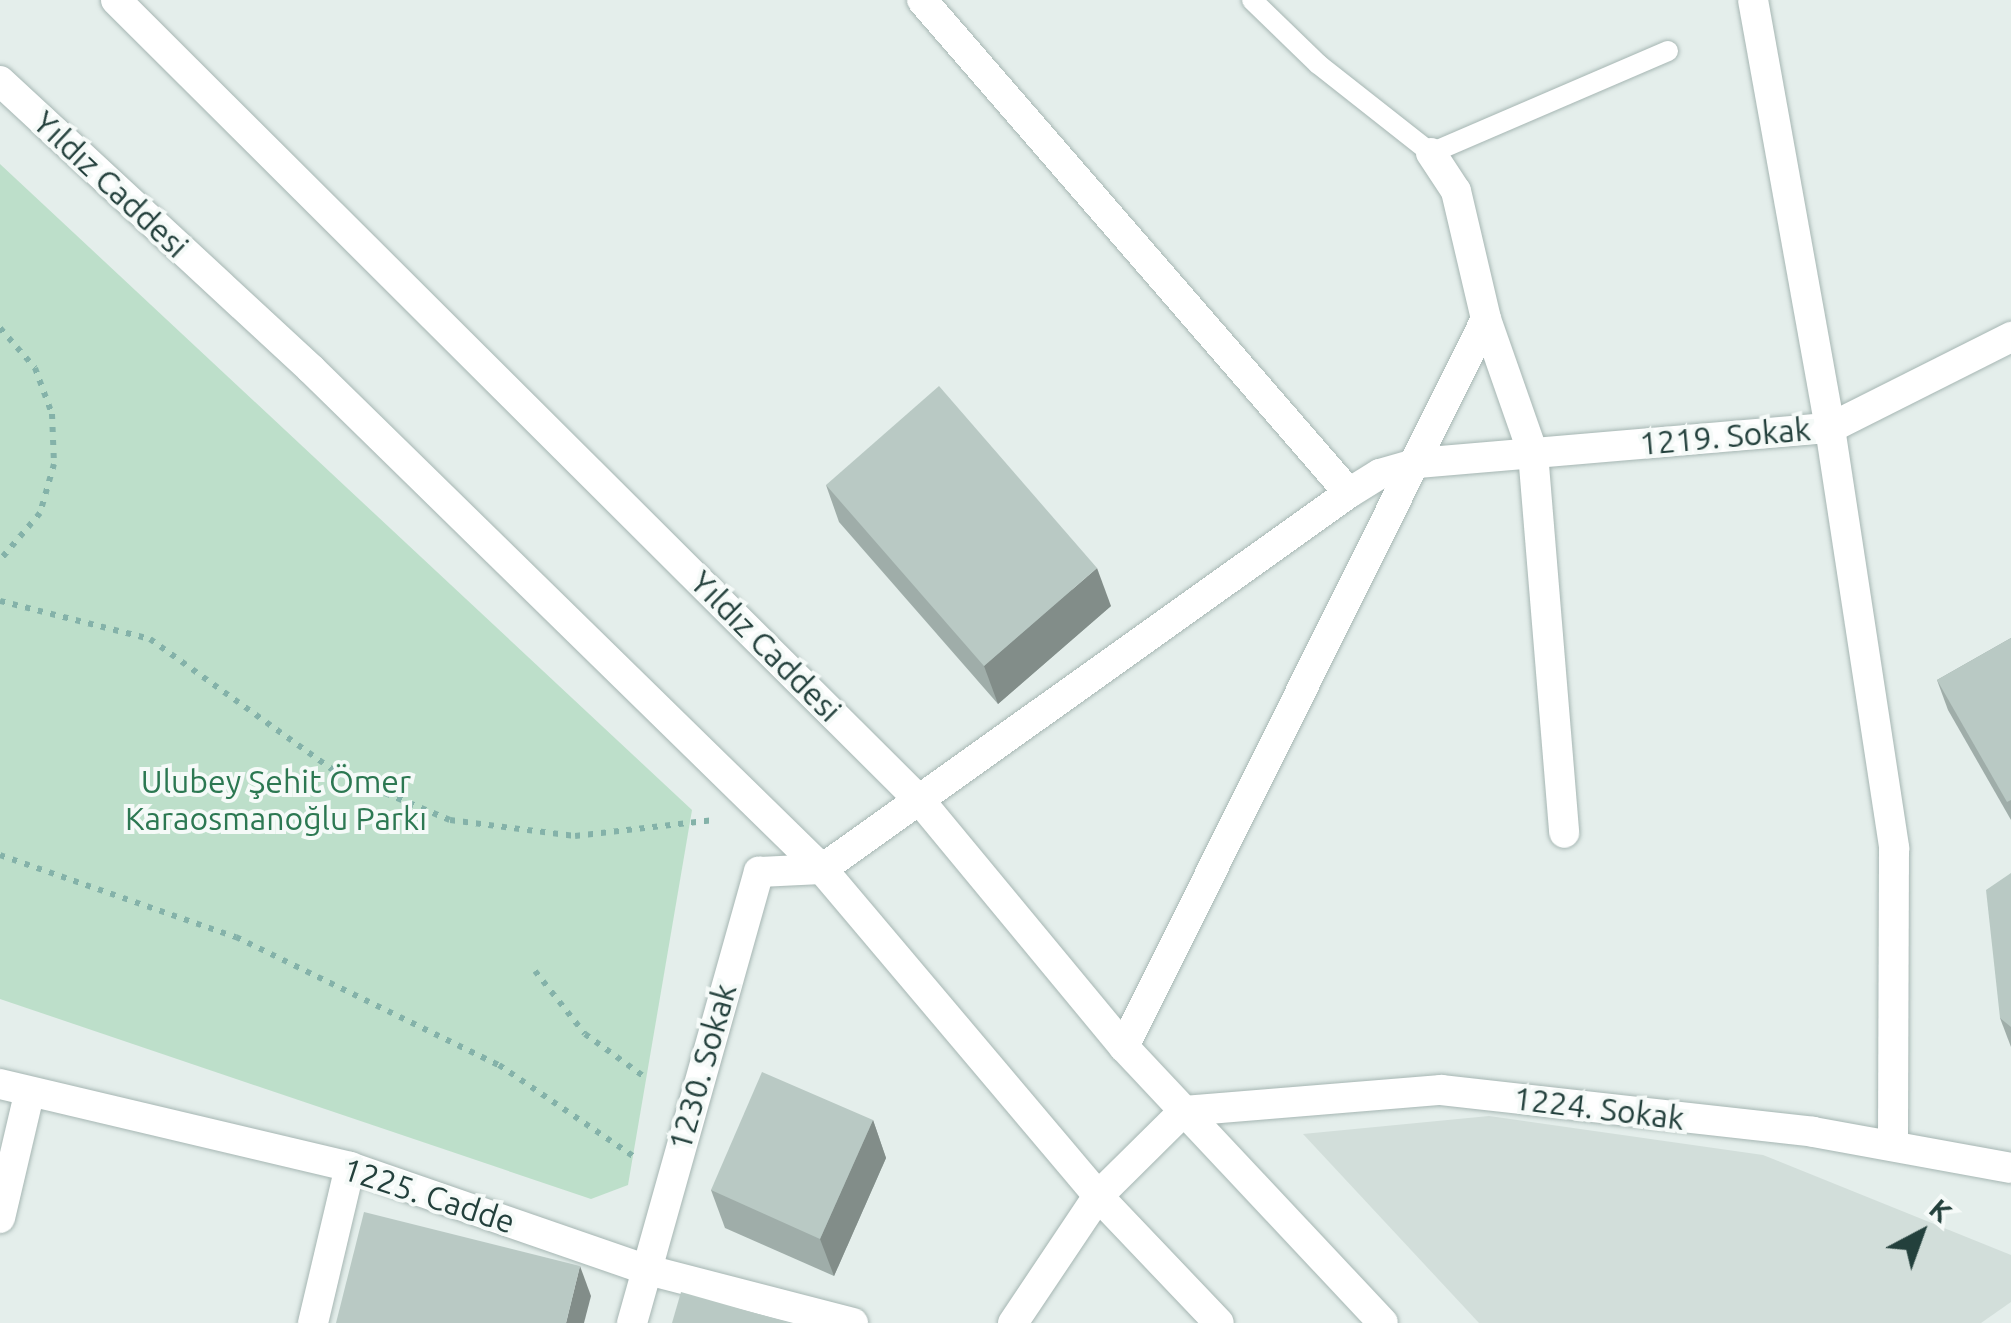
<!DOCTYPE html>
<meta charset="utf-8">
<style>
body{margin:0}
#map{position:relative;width:2011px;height:1323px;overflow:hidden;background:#e4eeeb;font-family:Ubuntu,sans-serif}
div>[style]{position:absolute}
.built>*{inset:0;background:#d2deda}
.green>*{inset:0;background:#bddfca}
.path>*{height:6px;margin-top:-3px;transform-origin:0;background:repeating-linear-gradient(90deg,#84b2a9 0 5px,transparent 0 13px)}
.roads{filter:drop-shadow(0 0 2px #a6b6b3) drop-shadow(0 0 2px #a6b6b3)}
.lane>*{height:20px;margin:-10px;padding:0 10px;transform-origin:10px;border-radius:10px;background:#fff}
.street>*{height:30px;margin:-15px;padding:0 15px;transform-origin:15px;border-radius:15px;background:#fff}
.secondary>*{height:30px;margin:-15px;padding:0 15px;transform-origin:15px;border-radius:15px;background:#fff}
.wall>*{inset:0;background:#9fada9}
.shaded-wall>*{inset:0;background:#828d89}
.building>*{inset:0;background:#b9c9c4}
span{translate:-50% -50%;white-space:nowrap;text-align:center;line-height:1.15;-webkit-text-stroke:8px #f5faf8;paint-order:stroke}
.street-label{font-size:32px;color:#23403c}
.park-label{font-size:32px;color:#2c7852}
.north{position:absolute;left:1871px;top:1183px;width:100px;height:100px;-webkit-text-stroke:8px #f5faf8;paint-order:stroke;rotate:41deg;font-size:28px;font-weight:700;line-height:40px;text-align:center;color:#23403c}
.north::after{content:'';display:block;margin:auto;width:35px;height:45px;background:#23403c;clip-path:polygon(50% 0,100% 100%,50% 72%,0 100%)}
</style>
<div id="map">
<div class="built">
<div style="clip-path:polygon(1489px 1116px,1763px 1155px,2011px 1255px,2011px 1302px,1981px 1323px,1479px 1323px,1303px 1134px)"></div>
</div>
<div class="green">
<div style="clip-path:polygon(0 164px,692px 810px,628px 1185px,591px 1199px,0 999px)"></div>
</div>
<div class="path">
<div style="left:0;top:328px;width:53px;rotate:48.8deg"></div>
<div style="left:35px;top:368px;width:49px;rotate:69.7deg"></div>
<div style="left:52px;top:414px;width:50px;rotate:87.7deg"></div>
<div style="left:54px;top:464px;width:51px;rotate:105.9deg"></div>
<div style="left:40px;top:513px;width:62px;rotate:130.4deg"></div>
<div style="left:0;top:601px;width:155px;rotate:14.2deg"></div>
<div style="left:150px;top:639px;width:230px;rotate:35.6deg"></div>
<div style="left:337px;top:773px;width:122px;rotate:22.6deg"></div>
<div style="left:450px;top:820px;width:126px;rotate:7.3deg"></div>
<div style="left:575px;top:836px;width:140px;rotate:-6.6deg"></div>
<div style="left:0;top:855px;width:250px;rotate:19.2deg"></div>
<div style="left:236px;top:937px;width:292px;rotate:26deg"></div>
<div style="left:499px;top:1065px;width:162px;rotate:34.2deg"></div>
<div style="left:535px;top:971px;width:80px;rotate:51.6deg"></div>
<div style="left:585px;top:1034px;width:75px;rotate:35.8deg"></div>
</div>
<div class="roads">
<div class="lane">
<div style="left:1252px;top:0;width:92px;rotate:44.1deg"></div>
<div style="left:1318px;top:64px;width:144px;rotate:38.2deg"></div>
<div style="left:1431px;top:153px;width:258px;rotate:-23.3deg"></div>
</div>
<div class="street">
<div style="left:922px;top:0;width:652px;rotate:49.1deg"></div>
<div style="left:1753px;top:0;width:435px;rotate:79.8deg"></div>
<div style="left:1830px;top:428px;width:425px;rotate:81.3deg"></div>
<div style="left:1894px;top:848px;width:297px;rotate:90.2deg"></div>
<div style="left:1431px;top:153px;width:45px;rotate:56.7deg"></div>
<div style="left:1456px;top:191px;width:131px;rotate:76.8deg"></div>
<div style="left:1486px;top:319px;width:142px;rotate:70.7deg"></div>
<div style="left:1533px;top:453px;width:381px;rotate:85.3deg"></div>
<div style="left:1418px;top:463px;width:413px;rotate:-4.9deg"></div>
<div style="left:1830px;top:428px;width:203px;rotate:-26.7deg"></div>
<div style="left:1124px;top:1047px;width:813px;rotate:-63.56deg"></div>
<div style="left:0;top:1218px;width:127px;rotate:-76.8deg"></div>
<div style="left:313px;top:1323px;width:160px;rotate:-76.7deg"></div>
<div style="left:632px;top:1323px;width:469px;rotate:-74.3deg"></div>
<div style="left:759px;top:872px;width:63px;rotate:-2.7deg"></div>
</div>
<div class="secondary">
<div style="left:116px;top:0;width:1138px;rotate:44.89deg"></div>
<div style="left:922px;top:803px;width:317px;rotate:50.4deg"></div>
<div style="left:1124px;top:1047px;width:378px;rotate:46.8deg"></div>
<div style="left:0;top:81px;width:424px;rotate:42.8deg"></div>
<div style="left:311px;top:369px;width:715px;rotate:44.38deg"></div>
<div style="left:822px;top:869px;width:428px;rotate:49.8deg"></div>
<div style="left:1098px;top:1196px;width:175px;rotate:46.4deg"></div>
<div style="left:822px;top:869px;width:647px;rotate:-35.51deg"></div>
<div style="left:1349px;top:493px;width:36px;rotate:-32deg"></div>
<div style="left:1380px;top:474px;width:40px;rotate:-16deg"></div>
<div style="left:0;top:1084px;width:360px;rotate:13.3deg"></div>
<div style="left:350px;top:1167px;width:311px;rotate:19.1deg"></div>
<div style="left:644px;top:1269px;width:216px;rotate:14.5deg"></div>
<div style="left:1013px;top:1323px;width:153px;rotate:-56.2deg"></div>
<div style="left:1098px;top:1196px;width:121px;rotate:-44.7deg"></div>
<div style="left:1184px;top:1111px;width:258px;rotate:-4.7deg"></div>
<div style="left:1441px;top:1090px;width:374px;rotate:6.4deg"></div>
<div style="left:1813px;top:1132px;width:201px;rotate:10.3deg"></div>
</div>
</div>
<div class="wall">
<div style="clip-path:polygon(826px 485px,1111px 606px,998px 704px,839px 522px)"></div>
<div style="clip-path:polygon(2011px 638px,2011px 820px,1948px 710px,1937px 680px)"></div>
<div style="clip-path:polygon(2011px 873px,2011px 1047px,2000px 1018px)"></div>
<div style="clip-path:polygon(873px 1120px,886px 1158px,834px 1276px,725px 1228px,711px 1190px)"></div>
</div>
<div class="shaded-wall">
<div style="clip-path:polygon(1097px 568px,1111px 606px,998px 704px,984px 666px)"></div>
<div style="clip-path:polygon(873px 1120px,886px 1158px,834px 1276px,820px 1239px)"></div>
<div style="clip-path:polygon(580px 1266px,591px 1296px,584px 1323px,566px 1323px)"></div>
</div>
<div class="building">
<div style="clip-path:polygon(939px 386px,1097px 568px,984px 666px,826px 485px)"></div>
<div style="clip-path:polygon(2011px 638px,2011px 800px,2007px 802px,1937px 680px)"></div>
<div style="clip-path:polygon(2011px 873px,2011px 1027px,2000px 1018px,1986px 890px)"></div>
<div style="clip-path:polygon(762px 1072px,873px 1120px,820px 1239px,711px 1190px)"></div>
<div style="clip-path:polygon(364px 1212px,580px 1266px,566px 1323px,336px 1323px)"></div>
<div style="clip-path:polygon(681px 1292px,790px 1323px,672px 1323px)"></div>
</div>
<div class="street-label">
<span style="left:111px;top:184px;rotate:43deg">Yıldız Caddesi</span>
<span style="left:1725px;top:436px;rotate:-5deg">1219. Sokak</span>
<span style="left:766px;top:646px;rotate:45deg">Yıldız Caddesi</span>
<span style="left:702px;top:1067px;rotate:-74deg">1230. Sokak</span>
<span style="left:1599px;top:1108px;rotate:7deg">1224. Sokak</span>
<span style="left:429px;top:1195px;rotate:18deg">1225. Cadde</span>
</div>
<div class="park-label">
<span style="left:276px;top:800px">Ulubey Şehit Ömer<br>Karaosmanoğlu Parkı</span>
</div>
<div class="north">K</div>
</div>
